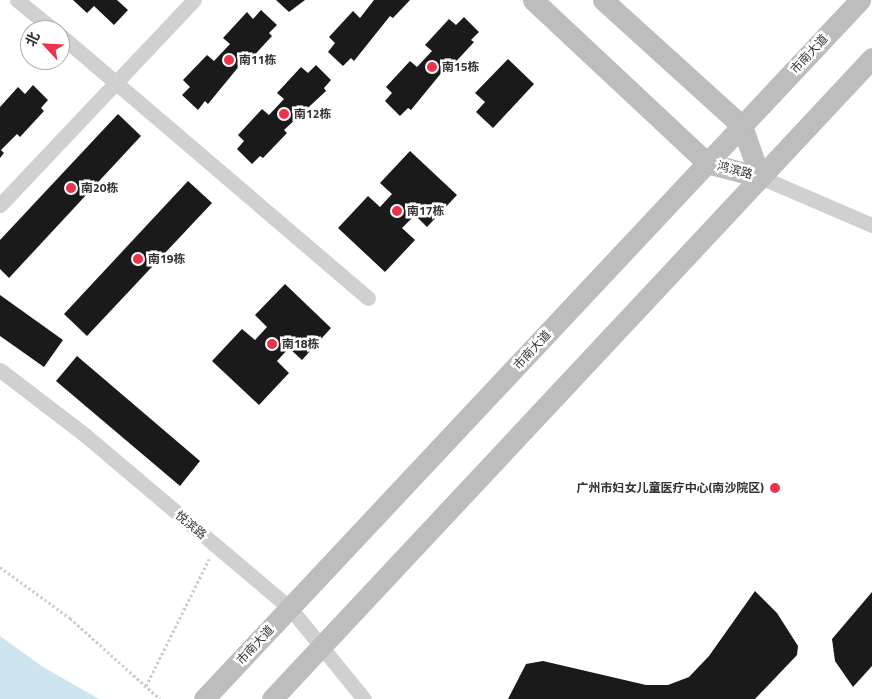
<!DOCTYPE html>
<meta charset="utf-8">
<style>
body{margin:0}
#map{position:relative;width:872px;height:699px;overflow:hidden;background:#fff;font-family:"Titillium Web","Noto Sans SC",sans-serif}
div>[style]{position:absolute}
.water>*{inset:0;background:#cee4ef}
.building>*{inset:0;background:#1a1a1a}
.path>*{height:3px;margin-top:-1.5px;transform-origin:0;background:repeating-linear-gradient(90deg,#cdcdcd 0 2.5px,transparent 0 5px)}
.street>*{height:15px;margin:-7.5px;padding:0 7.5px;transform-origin:7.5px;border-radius:7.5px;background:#d0d0d0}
.secondary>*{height:21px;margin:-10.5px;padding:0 10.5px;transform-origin:10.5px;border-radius:10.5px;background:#bdbdbd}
.dots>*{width:14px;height:14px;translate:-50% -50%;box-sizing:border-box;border:2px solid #fff;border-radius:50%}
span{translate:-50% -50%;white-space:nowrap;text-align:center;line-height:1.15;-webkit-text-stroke:5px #fff;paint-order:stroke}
.street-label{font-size:12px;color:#333}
.poi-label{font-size:12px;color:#333;font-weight:700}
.left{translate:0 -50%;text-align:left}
.right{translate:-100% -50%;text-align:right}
.north{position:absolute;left:20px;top:20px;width:50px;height:50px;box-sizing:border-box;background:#fff;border:1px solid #adadad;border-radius:50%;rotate:295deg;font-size:14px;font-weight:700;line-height:20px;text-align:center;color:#333}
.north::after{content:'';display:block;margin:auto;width:18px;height:22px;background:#ec334b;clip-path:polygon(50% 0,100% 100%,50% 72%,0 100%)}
</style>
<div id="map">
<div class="water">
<div style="clip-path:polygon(0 636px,43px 667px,99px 699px,0 699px)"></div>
</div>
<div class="building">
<div style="clip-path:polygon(73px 0,117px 0,128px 10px,114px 25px,94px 6px,87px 13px)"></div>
<div style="clip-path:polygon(276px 0,305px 0,289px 12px)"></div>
<div style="clip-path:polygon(374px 0,410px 0,393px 18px,390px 16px,354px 61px,351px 58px,343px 66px,328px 52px,335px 43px,329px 37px,353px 11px,360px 18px)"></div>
<div style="clip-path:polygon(261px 10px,277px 25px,269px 33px,272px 36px,248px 62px,245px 59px,208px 104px,205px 101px,198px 110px,182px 95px,190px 87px,183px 80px,207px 55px,214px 61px,230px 44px,223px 38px,247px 12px,253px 19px)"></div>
<div style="clip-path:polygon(464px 17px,479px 32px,471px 40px,474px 42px,450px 68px,447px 66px,411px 110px,408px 108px,400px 116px,385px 101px,392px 93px,386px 87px,410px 61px,417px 67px,432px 51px,425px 45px,449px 19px,456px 25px)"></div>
<div style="clip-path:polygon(508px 59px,534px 84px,493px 128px,476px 112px,485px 102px,475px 93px)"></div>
<div style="clip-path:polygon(316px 65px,331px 80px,324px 88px,326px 91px,284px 130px,287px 133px,263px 158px,260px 156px,252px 164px,237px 149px,244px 141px,238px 135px,262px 109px,269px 115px,284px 99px,277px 93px,301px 67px,308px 73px)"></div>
<div style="clip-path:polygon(33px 85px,48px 100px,41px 108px,44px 111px,20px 137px,17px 134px,1px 150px,4px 153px,0 158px,0 107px,18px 87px,25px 94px)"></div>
<div style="clip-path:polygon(118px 114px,141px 136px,9px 278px,0 269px,0 240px)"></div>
<div style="clip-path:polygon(410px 151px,457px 195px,427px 227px,415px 215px,402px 228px,415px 240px,385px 272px,338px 228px,368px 196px,380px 207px,392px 194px,380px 183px)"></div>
<div style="clip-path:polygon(188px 181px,212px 203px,87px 336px,64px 314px)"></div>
<div style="clip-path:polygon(285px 284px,331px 328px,302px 360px,289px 348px,277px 361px,289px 373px,259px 405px,212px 361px,242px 329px,255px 340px,267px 327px,255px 315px)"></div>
<div style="clip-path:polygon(0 295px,63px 340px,44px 367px,0 336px)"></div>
<div style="clip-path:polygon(77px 356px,200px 461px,180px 486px,56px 381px)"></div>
<div style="clip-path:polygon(755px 591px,777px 613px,798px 646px,797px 655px,755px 699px,508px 699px,526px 664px,543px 661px,646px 685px,668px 685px,689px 677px,709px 656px)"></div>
<div style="clip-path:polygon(872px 592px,872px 666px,853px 687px,835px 661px,832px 639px)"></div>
</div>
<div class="path">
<div style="left:0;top:567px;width:87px;rotate:36.1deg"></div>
<div style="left:70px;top:618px;width:121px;rotate:42deg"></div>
<div style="left:146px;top:686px;width:142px;rotate:-63.6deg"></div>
</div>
<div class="street">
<div style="left:17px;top:0;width:48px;rotate:39deg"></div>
<div style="left:60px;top:35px;width:405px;rotate:40.5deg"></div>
<div style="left:760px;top:177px;width:122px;rotate:23.2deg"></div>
<div style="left:0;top:205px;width:282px;rotate:-46.6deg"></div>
<div style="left:0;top:370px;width:107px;rotate:37.4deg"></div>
<div style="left:85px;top:435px;width:268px;rotate:40.2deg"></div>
<div style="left:290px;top:608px;width:117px;rotate:50.9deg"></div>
</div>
<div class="secondary">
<div style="left:533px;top:0;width:238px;rotate:43.1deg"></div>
<div style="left:707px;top:163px;width:55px;rotate:14.8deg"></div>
<div style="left:603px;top:0;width:188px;rotate:42.2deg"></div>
<div style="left:742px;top:126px;width:54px;rotate:70.6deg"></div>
<div style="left:204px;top:699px;width:959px;rotate:-46.82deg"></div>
<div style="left:272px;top:699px;width:878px;rotate:-46.89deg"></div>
</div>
<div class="dots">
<div style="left:229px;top:60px;background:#ec334b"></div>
<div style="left:432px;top:67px;background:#ec334b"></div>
<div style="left:284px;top:114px;background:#ec334b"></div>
<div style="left:71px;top:188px;background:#ec334b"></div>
<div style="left:397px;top:211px;background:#ec334b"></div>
<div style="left:138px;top:259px;background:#ec334b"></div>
<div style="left:272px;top:344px;background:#ec334b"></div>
<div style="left:775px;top:488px;background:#ec334b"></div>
</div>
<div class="street-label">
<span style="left:809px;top:54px;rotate:-47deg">市南大道</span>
<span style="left:735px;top:170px;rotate:15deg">鸿滨路</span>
<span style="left:532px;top:350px;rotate:-47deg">市南大道</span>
<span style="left:191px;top:525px;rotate:39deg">悦滨路</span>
<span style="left:255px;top:645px;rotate:-47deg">市南大道</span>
</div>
<div class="poi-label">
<span class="left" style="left:239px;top:60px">南11栋</span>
<span class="left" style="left:442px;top:67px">南15栋</span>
<span class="left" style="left:294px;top:114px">南12栋</span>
<span class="left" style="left:81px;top:188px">南20栋</span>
<span class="left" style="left:407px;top:211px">南17栋</span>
<span class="left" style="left:148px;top:259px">南19栋</span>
<span class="left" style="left:282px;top:344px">南18栋</span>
<span class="right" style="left:764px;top:488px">广州市妇女儿童医疗中心(南沙院区)</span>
</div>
<div class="north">北</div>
</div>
